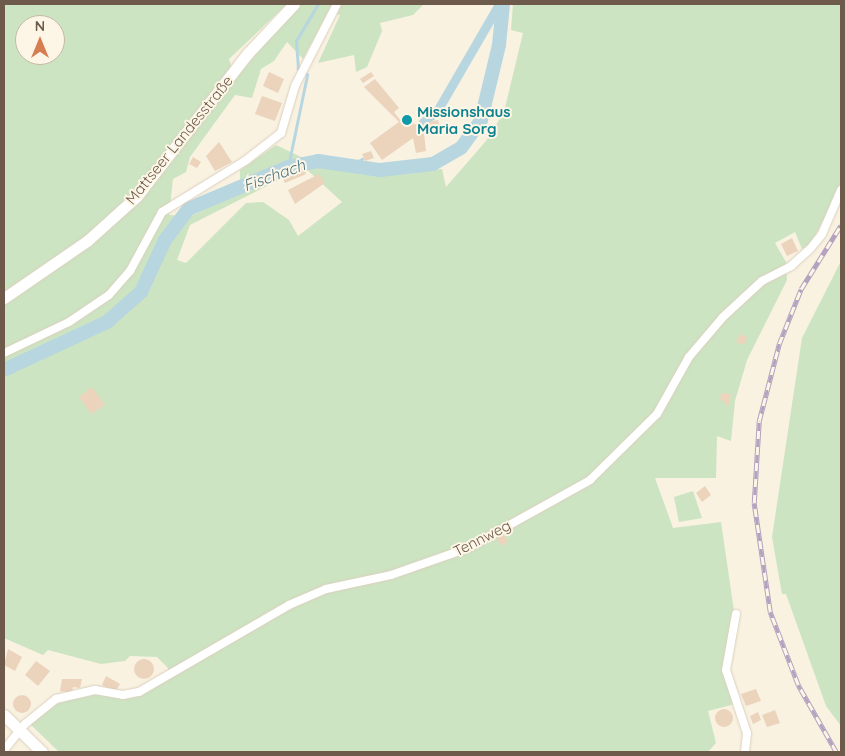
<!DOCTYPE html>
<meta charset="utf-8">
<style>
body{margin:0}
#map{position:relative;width:845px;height:756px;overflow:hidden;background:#f9f2e1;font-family:Quicksand,sans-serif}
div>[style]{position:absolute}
.green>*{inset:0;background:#cce4c2}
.stream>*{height:2.5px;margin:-1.25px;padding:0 1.25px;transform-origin:1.25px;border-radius:1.25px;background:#b8d6e0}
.canal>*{height:9px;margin:-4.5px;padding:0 4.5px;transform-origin:4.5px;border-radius:4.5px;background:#b8d6e0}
.river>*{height:14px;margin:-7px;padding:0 7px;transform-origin:7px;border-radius:7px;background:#b8d6e0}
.building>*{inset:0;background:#ebd3bc}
.round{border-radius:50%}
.roads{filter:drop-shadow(0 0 1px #dccfbe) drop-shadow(0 0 1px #dccfbe)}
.minor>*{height:8px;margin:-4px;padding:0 4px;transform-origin:4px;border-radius:4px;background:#fff}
.secondary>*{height:11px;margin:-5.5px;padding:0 5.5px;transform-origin:5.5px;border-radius:5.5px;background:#fff}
.rail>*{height:4.5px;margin-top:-2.25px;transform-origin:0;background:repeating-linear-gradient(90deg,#fdf6e6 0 8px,#b5a2c0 0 16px);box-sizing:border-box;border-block:1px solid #b5a2c0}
.dots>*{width:14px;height:14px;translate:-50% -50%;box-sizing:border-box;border:2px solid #fdf6e6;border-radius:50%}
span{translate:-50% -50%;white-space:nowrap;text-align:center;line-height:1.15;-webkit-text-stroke:4px #fdf6e6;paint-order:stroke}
.culture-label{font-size:15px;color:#0d838f;font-weight:700}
.left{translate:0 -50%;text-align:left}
.street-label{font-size:15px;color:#6d5a4b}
.water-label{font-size:16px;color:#4b7685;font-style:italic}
.frame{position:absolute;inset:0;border:5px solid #6d5a4b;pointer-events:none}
.north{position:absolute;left:15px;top:15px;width:50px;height:50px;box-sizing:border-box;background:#fdf6e6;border:1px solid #c3b8a8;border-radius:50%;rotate:0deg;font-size:14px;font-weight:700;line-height:20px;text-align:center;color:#6d5a4b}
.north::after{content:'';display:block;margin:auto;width:18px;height:22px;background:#d77d52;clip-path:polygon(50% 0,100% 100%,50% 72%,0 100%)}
</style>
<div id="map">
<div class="green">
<div style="clip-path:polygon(evenodd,4px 4px,287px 4px,229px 59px,235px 79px,299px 4px,424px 4px,413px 15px,380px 23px,382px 31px,367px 67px,356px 72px,354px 55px,318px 63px,340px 15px,328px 12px,303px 59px,287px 42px,274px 61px,261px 69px,252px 98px,235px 95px,190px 157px,186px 172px,173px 179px,169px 215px,191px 216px,240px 192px,240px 170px,276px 145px,318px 165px,364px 175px,442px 169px,446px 187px,486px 141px,504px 112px,523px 33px,511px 30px,513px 4px,841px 4px,841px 187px,810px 245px,802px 249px,795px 232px,775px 243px,786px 262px,787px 280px,747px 360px,735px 401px,731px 441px,717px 436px,716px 478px,655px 478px,673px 528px,721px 522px,734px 611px,725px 662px,735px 704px,708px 711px,716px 743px,708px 752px,59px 752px,30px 724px,57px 701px,97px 692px,133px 696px,169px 679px,168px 668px,157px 657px,130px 656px,125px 661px,101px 664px,48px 650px,43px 655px,4px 638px,4px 4px,25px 25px,55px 25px,55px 55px,25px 55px,25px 25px,4px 4px,304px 167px,342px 202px,298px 236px,289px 220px,263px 202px,246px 203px,186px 263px,177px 260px,190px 225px,304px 167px)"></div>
<div style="clip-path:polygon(841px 261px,841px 726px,826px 706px,786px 594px,782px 594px,772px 537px,802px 338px)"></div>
<div style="clip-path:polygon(693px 491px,702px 518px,679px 522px,674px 497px)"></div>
</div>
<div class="stream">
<div style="left:288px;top:167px;width:94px;rotate:-78.3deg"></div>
<div style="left:307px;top:75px;width:11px;rotate:-146deg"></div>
<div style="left:298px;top:69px;width:28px;rotate:-94deg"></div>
<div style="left:296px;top:41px;width:43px;rotate:-59.3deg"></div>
<div style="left:347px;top:167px;width:17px;rotate:-28deg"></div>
</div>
<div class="canal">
<div style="left:423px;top:122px;width:18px;rotate:-38deg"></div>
<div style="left:437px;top:111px;width:124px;rotate:-59.9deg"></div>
</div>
<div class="river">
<div style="left:4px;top:370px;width:114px;rotate:-25deg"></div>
<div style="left:107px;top:322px;width:45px;rotate:-41.4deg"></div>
<div style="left:141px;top:292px;width:57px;rotate:-65.2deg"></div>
<div style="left:165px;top:240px;width:39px;rotate:-53deg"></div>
<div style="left:188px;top:209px;width:108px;rotate:-22.8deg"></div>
<div style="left:288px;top:167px;width:31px;rotate:-11deg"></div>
<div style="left:318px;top:161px;width:63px;rotate:8.3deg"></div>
<div style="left:380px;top:170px;width:53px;rotate:-6.5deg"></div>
<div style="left:433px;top:164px;width:32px;rotate:-30deg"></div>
<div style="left:461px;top:148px;width:34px;rotate:-54deg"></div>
<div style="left:481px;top:120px;width:77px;rotate:-76.5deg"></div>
<div style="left:499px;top:45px;width:41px;rotate:-84.4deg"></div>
</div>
<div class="building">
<div style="clip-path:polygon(269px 72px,284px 79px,278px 93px,263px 86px)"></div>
<div style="clip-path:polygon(371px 72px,374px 76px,363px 83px,360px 79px)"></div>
<div style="clip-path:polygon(375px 79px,399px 108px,394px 112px,401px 121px,408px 116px,415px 125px,420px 121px,423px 125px,426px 151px,416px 153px,413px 138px,382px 160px,370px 143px,399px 122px,364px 87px)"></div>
<div style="clip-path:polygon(262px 96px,282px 103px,275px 121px,255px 114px)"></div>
<div style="clip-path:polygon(438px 120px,441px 132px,428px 135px,425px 123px)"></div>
<div style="clip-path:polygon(219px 142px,232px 162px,215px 171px,206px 156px)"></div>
<div style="clip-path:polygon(371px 151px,374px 158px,365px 161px,362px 154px)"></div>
<div style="clip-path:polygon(193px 157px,201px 162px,197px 168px,189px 164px)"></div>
<div style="clip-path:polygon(304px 168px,306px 174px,285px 183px,282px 177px)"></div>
<div style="clip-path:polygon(319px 174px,325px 183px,295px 204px,288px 190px)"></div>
<div style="clip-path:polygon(792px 238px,798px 251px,787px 256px,781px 244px)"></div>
<div style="clip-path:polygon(740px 334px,747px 337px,744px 345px,736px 342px)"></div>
<div style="clip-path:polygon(92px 387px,105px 405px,91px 414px,79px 397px)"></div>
<div style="clip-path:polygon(721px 393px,731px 394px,729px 406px,720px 399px)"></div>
<div style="clip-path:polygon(705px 486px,711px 495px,702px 502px,696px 493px)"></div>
<div style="clip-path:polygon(502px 533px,508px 541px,502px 546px,496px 538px)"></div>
<div style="clip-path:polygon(8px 649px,22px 657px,15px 671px,4px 665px)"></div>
<div class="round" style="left:134px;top:659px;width:20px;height:20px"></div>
<div style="clip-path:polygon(36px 661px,50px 671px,38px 686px,25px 675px)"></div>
<div style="clip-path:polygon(106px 676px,120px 684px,115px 692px,102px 685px)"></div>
<div style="clip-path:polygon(62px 679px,82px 679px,80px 688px,73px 687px,72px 693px,60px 691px)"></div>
<div style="clip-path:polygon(756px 689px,761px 701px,746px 706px,741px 694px)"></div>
<div class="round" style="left:13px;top:695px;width:18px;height:18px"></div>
<div class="round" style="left:715px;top:709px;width:18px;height:18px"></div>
<div style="clip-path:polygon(775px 710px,780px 723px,767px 727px,762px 715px)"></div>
<div style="clip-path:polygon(758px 712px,761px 720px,753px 724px,750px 716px)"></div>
</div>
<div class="roads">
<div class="minor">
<div style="left:4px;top:353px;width:72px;rotate:-25.5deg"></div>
<div style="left:69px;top:322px;width:48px;rotate:-34deg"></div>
<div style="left:109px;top:295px;width:32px;rotate:-49deg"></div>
<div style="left:130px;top:271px;width:67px;rotate:-61.5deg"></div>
<div style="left:162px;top:212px;width:97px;rotate:-31.6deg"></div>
<div style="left:245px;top:161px;width:46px;rotate:-37.9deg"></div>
<div style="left:281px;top:133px;width:49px;rotate:-73.4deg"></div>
<div style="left:295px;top:86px;width:92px;rotate:-62.9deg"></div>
<div style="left:736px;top:614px;width:57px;rotate:100.1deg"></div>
<div style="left:726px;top:670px;width:66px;rotate:71.6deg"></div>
<div style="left:747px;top:733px;width:19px;rotate:96deg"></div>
<div style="left:4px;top:750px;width:33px;rotate:-51deg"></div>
<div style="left:25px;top:724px;width:40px;rotate:-39deg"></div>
<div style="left:56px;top:699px;width:40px;rotate:-13deg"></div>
<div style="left:95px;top:690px;width:28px;rotate:10deg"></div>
<div style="left:123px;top:695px;width:16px;rotate:-11deg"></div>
<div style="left:139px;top:692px;width:173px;rotate:-30.1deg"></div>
<div style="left:289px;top:605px;width:40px;rotate:-23.4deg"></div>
<div style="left:326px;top:589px;width:66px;rotate:-12.2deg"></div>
<div style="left:391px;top:575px;width:82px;rotate:-19.3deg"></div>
<div style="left:468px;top:548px;width:140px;rotate:-29.1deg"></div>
<div style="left:590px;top:480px;width:94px;rotate:-44.6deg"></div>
<div style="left:657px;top:414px;width:65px;rotate:-60.7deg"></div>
<div style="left:689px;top:357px;width:52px;rotate:-49.6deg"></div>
<div style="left:723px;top:317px;width:53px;rotate:-42.7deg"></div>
<div style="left:762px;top:281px;width:33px;rotate:-27deg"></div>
<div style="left:791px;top:266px;width:25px;rotate:-42deg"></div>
<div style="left:810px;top:249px;width:19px;rotate:-51deg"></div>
<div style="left:822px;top:234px;width:48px;rotate:-66.6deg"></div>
</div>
<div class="secondary">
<div style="left:4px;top:298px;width:101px;rotate:-34.5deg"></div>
<div style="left:87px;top:241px;width:67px;rotate:-42deg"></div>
<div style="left:137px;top:196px;width:181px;rotate:-52.2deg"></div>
<div style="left:248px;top:53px;width:67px;rotate:-46.8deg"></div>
<div style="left:4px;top:715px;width:53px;rotate:44.2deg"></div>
</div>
</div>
<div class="rail">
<div style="left:836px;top:752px;width:77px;rotate:-119.6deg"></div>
<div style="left:798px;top:685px;width:78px;rotate:-111deg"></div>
<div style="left:770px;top:612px;width:110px;rotate:-98.4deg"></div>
<div style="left:754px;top:503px;width:82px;rotate:-86.5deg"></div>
<div style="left:759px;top:421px;width:80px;rotate:-75.4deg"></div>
<div style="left:779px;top:344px;width:59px;rotate:-68.2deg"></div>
<div style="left:801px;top:289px;width:75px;rotate:-58deg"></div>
</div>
<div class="dots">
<div style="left:407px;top:120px;background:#0f9aa8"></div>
</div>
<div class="culture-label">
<span class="left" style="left:417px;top:120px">Missionshaus<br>Maria Sorg</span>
</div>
<div class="street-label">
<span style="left:179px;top:140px;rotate:-51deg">Mattseer Landesstraße</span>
<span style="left:482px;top:538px;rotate:-27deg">Tennweg</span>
</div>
<div class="water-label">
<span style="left:274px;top:175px;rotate:-20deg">Fischach</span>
</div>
<div class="frame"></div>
<div class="north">N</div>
</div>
